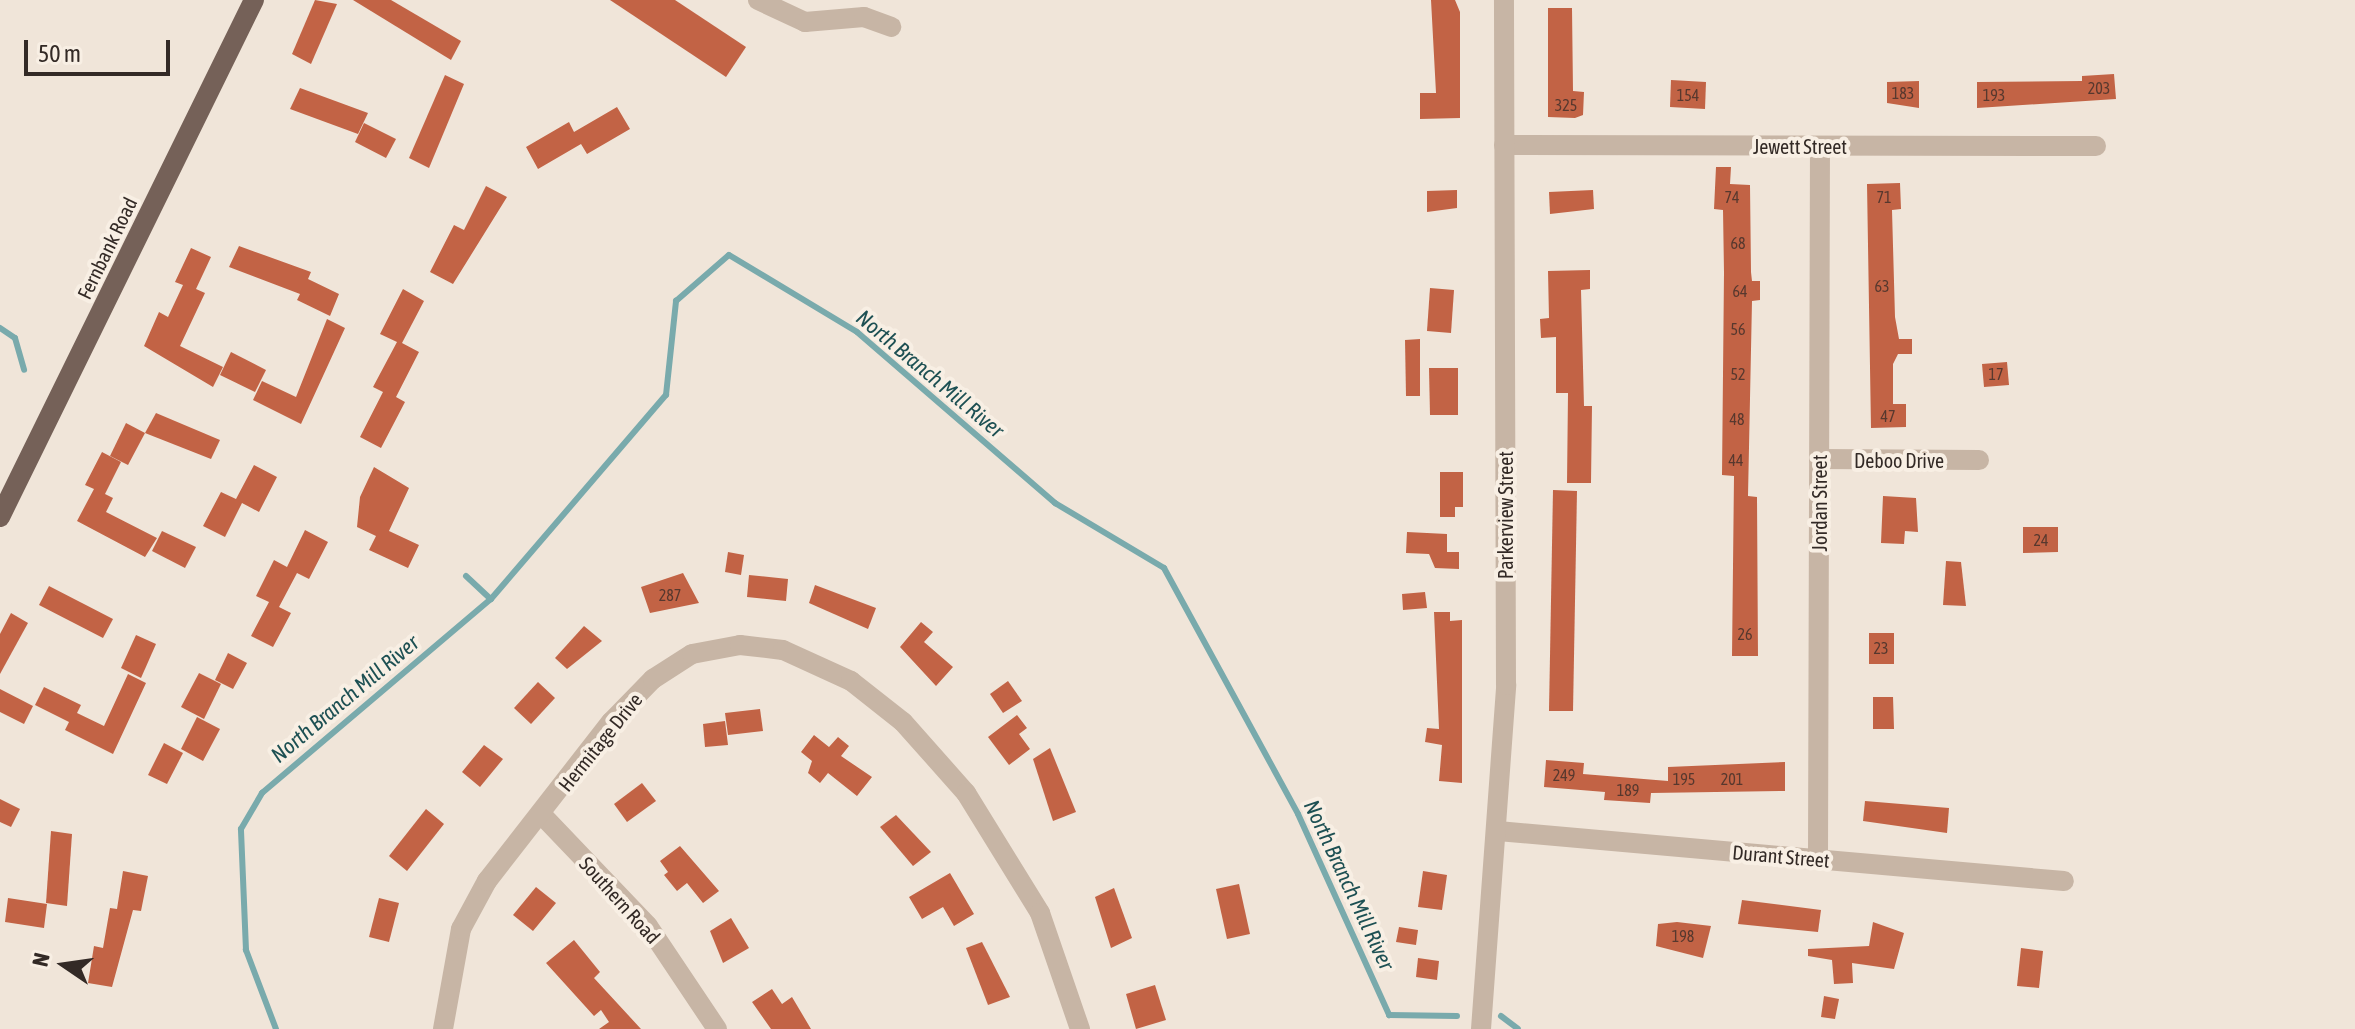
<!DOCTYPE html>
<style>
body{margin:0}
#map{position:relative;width:2355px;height:1029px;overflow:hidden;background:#f0e5d9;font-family:"Asap Condensed",sans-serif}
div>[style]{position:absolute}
.stream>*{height:6px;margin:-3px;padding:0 3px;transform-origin:3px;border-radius:3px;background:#79aaac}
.building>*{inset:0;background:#c26345}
.minor>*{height:20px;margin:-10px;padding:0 10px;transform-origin:10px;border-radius:10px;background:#c7b5a5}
.major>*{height:20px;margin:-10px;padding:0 10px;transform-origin:10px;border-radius:10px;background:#756158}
span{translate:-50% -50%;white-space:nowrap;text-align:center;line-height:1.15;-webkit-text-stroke:8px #f8efe4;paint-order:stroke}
.number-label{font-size:16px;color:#57382e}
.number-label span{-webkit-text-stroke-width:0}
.street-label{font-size:20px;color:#332a26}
.water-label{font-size:22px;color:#1d5053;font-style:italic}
.north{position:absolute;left:24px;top:925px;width:80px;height:80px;-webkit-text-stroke:6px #f8efe4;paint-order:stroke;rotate:283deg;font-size:22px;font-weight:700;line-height:32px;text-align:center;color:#332a26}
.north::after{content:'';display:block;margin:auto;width:28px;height:36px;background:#332a26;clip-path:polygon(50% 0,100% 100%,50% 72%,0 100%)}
.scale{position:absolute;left:24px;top:40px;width:146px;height:36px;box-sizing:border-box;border:4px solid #332a26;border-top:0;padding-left:10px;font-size:24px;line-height:28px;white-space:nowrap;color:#332a26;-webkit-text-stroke:6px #f8efe4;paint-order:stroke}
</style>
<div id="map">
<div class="stream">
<div style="left:0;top:328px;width:18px;rotate:34deg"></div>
<div style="left:15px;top:338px;width:33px;rotate:74deg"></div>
<div style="left:466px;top:576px;width:34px;rotate:43deg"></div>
<div style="left:1501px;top:1016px;width:21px;rotate:37deg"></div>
<div style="left:276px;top:1029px;width:85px;rotate:-110.8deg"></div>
<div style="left:246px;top:950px;width:121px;rotate:-92.4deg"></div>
<div style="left:241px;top:829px;width:42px;rotate:-59.7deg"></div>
<div style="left:262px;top:793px;width:300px;rotate:-40.3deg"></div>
<div style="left:491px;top:599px;width:269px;rotate:-49.4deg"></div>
<div style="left:666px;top:395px;width:95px;rotate:-83.9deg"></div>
<div style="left:676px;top:301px;width:70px;rotate:-41deg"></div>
<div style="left:729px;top:255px;width:149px;rotate:31deg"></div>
<div style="left:857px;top:332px;width:262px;rotate:40.8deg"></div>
<div style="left:1055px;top:503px;width:127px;rotate:30.8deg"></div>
<div style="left:1164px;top:568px;width:280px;rotate:61.4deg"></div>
<div style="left:1298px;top:814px;width:221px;rotate:65.6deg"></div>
<div style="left:1389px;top:1015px;width:68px;rotate:0.8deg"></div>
</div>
<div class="building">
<div style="clip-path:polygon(315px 0,337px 4px,311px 64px,292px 54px)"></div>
<div style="clip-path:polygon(353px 0,391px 0,461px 41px,451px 60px)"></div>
<div style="clip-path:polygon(610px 0,675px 0,746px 47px,726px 77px)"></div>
<div style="clip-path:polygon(1431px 0,1455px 0,1460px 12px,1460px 118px,1420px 119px,1420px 93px,1436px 93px)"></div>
<div style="clip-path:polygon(1548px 8px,1572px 8px,1573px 91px,1584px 92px,1583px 115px,1575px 118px,1548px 117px)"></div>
<div style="clip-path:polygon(2114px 74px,2116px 99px,1977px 108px,1977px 82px,2082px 81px,2082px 76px)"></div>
<div style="clip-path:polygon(445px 75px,464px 84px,429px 168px,409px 158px)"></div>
<div style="clip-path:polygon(1671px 80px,1706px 82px,1705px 109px,1670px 107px)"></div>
<div style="clip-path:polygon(1919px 81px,1919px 108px,1887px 103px,1887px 82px)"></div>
<div style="clip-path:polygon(300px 88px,368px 113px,358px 134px,290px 109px)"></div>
<div style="clip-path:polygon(617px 107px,630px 129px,587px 154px,581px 144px,538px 169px,526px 147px,569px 122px,574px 132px)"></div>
<div style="clip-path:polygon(364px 123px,396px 139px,386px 158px,355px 142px)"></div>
<div style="clip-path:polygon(1716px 167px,1731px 167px,1730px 184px,1750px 185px,1751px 272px,1752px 281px,1760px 281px,1760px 300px,1752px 301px,1748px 496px,1757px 497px,1758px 656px,1732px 656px,1734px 476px,1722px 475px,1724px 272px,1723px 210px,1714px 209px)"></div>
<div style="clip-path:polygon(1900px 183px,1901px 209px,1892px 210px,1895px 317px,1899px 339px,1912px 339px,1912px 354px,1898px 354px,1893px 364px,1893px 404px,1906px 404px,1906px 427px,1871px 428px,1867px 184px)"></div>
<div style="clip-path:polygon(486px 186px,507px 197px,453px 284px,430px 272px,454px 225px,464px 230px)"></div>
<div style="clip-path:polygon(1457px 190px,1457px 208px,1427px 212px,1427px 191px)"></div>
<div style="clip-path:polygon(1593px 190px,1594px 209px,1550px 214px,1549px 192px)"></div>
<div style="clip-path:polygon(239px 246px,311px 272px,308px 279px,339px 294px,330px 316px,297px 300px,300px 294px,229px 267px)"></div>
<div style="clip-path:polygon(191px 248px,211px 257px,196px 289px,205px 293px,180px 346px,223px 367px,213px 387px,144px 346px,159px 312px,168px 317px,183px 285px,175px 282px)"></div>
<div style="clip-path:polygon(1590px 270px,1590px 289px,1581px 290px,1584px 406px,1592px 406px,1591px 483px,1567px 483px,1568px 393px,1556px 393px,1556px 337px,1541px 338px,1540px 319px,1549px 318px,1548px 271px)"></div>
<div style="clip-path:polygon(1430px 288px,1454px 290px,1451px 333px,1427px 331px)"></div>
<div style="clip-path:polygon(403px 289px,424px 301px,402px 343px,419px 352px,396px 397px,405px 402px,381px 448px,360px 437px,383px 392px,373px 387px,397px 342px,380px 334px)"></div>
<div style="clip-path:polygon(327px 319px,345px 328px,301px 424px,253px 400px,262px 381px,296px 397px)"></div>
<div style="clip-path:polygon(1420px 339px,1420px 396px,1406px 396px,1405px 340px)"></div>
<div style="clip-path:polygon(231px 352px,266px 370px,255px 392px,220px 375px)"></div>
<div style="clip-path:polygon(2007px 362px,2009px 385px,1984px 387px,1982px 364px)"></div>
<div style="clip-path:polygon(1429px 368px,1458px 368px,1458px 415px,1430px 415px)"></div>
<div style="clip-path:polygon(156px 413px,220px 440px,211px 459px,145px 433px)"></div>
<div style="clip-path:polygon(126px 423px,145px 433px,128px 465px,110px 456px)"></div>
<div style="clip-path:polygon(102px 452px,121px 462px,105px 494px,113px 498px,106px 512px,157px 538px,145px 557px,77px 521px,94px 489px,85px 485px)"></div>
<div style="clip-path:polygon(254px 465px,277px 477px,259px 512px,242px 503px,225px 537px,203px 526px,221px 492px,236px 499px)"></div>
<div style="clip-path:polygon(374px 467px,409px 488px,389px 531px,419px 545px,408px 568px,369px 550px,376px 536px,357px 527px,360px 497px)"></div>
<div style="clip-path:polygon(1440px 472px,1463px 472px,1463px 507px,1455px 507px,1455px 517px,1440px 517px)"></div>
<div style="clip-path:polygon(1553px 490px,1577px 491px,1573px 711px,1549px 711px)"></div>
<div style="clip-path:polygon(1883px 496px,1916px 498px,1918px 532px,1905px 531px,1904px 544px,1881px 543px)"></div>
<div style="clip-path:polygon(2023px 527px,2058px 527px,2058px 552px,2023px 553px)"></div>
<div style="clip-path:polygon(305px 530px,328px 542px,309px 579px,297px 573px,279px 607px,291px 613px,273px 647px,251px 636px,269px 602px,256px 596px,274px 560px,287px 567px)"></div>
<div style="clip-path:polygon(162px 531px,196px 547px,185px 568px,152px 551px)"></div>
<div style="clip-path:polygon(1407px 532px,1447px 534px,1447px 552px,1459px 552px,1459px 569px,1435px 568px,1429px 554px,1406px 553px)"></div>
<div style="clip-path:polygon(728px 552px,744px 555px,741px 575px,725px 572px)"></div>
<div style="clip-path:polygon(1946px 561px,1961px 562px,1966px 606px,1943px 605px)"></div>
<div style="clip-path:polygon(683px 573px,699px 603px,650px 613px,641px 587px)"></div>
<div style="clip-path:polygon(749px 575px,788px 579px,786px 601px,747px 597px)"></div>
<div style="clip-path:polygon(815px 585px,876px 608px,868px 629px,809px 603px)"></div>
<div style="clip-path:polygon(49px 586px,113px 619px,103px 638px,39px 605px)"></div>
<div style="clip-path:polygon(1425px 592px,1427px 608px,1403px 610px,1402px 594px)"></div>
<div style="clip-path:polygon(1434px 612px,1450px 612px,1450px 621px,1462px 620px,1462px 783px,1439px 781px,1442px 745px,1425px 742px,1427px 728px,1439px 729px)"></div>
<div style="clip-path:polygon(11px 613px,28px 623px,0 674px,0 634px)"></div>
<div style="clip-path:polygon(921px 622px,933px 632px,924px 642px,953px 667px,936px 686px,900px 647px)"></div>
<div style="clip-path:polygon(584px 626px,602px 641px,567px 669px,555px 658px)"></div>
<div style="clip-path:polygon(1869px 633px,1894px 633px,1894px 664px,1869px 664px)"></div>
<div style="clip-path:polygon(136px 635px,156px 644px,141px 678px,121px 668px)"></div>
<div style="clip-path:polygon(228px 653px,247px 663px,233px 689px,215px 680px)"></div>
<div style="clip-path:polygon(199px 673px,221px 684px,204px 719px,181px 707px)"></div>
<div style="clip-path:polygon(128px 674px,146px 683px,113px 754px,65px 730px,69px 722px,35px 705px,44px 687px,81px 705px,77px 713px,104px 726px)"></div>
<div style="clip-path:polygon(1008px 681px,1022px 701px,1003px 713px,990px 694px)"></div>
<div style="clip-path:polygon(538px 682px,555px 698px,531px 724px,514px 708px)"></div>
<div style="clip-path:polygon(0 689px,33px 706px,24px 724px,0 712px)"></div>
<div style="clip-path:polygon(1873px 697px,1893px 697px,1894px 729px,1873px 729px)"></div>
<div style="clip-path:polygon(760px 709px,763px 731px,728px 735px,725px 713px)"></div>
<div style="clip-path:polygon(1017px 715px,1027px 728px,1019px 734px,1030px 749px,1009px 765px,988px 737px)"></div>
<div style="clip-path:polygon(197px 717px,220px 729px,203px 761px,181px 749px)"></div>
<div style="clip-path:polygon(725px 721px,728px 745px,705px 747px,703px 724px)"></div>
<div style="clip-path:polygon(814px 735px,829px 747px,838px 737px,849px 746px,841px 756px,872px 777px,857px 796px,828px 773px,820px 783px,808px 773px,812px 761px,801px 752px)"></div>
<div style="clip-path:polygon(164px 743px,183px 753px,167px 784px,148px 775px)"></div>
<div style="clip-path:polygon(484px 745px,503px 759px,480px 787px,462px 772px)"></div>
<div style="clip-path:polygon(1050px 748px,1076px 812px,1053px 821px,1033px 759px)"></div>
<div style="clip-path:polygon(1546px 760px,1584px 763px,1583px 774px,1668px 781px,1668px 767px,1785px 762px,1785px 791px,1651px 793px,1650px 803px,1604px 800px,1605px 792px,1544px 787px)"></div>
<div style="clip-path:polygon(642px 783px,656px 801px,627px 822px,614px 804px)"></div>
<div style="clip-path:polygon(0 799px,20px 809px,11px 827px,0 822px)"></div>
<div style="clip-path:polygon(1865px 801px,1949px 808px,1947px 833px,1863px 821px)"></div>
<div style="clip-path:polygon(426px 809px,444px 824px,407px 871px,389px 856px)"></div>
<div style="clip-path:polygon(896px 815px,931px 852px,913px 866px,880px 827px)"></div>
<div style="clip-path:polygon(51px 831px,72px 834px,67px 906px,46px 903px)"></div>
<div style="clip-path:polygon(680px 846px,719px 891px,703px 903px,687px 883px,677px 891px,664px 875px,668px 872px,660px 861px)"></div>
<div style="clip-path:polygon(123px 871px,148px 876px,141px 911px,133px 910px,112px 987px,88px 983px,94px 946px,103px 948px,110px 908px,117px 909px)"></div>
<div style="clip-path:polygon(1423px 871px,1447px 875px,1442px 910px,1418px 907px)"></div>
<div style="clip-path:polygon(950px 873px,974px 914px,954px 926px,943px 907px,922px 919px,909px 897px)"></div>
<div style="clip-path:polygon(1239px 884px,1250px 934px,1227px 939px,1216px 889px)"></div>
<div style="clip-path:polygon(536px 887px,556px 903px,533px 931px,513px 915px)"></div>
<div style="clip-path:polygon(1114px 888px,1132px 938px,1111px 948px,1095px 897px)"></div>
<div style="clip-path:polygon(8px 898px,47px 904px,44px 928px,5px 922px)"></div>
<div style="clip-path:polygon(379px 898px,399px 903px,389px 942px,369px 937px)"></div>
<div style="clip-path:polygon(1742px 900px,1821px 910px,1818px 932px,1738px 924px)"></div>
<div style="clip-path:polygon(731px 918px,749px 948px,723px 963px,710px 931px)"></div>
<div style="clip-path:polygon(1677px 922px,1711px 926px,1703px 958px,1656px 946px,1658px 924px)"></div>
<div style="clip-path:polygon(1873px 922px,1904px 933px,1894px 969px,1852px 963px,1853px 983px,1834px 984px,1832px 960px,1808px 956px,1808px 949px,1869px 946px)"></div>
<div style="clip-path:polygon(1399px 927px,1418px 930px,1416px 945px,1396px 942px)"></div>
<div style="clip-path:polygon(574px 940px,600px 972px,594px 978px,641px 1029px,599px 1029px,609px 1022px,601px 1010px,594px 1016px,546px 963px)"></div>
<div style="clip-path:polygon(982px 942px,1010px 997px,988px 1005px,966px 948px)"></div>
<div style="clip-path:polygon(2021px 948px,2043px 951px,2039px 988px,2017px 986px)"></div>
<div style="clip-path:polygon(1418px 958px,1439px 961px,1437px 980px,1416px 977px)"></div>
<div style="clip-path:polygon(1155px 985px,1166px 1020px,1136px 1029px,1126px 994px)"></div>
<div style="clip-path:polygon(772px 989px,782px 1004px,792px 997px,811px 1029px,771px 1029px,752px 1002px)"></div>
<div style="clip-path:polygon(1824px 996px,1839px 999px,1835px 1019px,1821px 1017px)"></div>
</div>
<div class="minor">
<div style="left:758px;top:0;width:52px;rotate:25.1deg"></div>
<div style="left:805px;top:22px;width:59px;rotate:-4.8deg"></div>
<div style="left:864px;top:17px;width:29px;rotate:20deg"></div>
<div style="left:1504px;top:145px;width:592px;rotate:0.1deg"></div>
<div style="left:1819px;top:459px;width:160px;rotate:0.4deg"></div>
<div style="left:542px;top:815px;width:153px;rotate:46.3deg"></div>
<div style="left:648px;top:926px;width:124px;rotate:56.2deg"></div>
<div style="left:1498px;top:831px;width:568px;rotate:5.05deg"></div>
<div style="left:1818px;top:859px;width:713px;rotate:-89.84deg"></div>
<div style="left:443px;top:1029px;width:102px;rotate:-79.8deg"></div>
<div style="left:461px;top:929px;width:55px;rotate:-61.6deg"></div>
<div style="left:487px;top:881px;width:202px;rotate:-52.1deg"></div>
<div style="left:611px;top:722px;width:60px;rotate:-45.7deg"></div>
<div style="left:653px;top:679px;width:46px;rotate:-32.7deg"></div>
<div style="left:692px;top:654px;width:49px;rotate:-10.6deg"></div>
<div style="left:740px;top:645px;width:43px;rotate:6.6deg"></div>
<div style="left:783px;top:650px;width:75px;rotate:24.5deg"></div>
<div style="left:851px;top:681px;width:66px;rotate:38.3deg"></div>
<div style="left:903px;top:722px;width:95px;rotate:48.4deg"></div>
<div style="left:966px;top:793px;width:141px;rotate:58.3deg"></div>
<div style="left:1040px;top:913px;width:123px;rotate:71deg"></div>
<div style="left:1481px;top:1029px;width:345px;rotate:-85.8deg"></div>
<div style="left:1506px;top:685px;width:685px;rotate:-90.17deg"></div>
</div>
<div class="major">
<div style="left:0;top:517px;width:576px;rotate:-63.84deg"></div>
</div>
<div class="number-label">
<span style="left:2099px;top:88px">203</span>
<span style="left:1903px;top:93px">183</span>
<span style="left:1688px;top:95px">154</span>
<span style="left:1994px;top:95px">193</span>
<span style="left:1566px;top:105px">325</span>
<span style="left:1732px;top:197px">74</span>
<span style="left:1884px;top:197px">71</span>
<span style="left:1738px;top:243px">68</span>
<span style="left:1882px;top:286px">63</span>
<span style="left:1740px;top:291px">64</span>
<span style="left:1738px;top:329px">56</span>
<span style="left:1738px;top:374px">52</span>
<span style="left:1996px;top:374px">17</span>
<span style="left:1888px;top:416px">47</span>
<span style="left:1737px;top:419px">48</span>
<span style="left:1736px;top:460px">44</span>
<span style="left:2041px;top:540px">24</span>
<span style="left:670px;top:595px">287</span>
<span style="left:1745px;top:634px">26</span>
<span style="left:1881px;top:648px">23</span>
<span style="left:1564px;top:775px">249</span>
<span style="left:1684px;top:779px">195</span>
<span style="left:1732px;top:779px">201</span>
<span style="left:1628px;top:790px">189</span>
<span style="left:1683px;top:936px">198</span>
</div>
<div class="street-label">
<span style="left:1800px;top:146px">Jewett Street</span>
<span style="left:107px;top:248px;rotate:-64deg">Fernbank Road</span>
<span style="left:1899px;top:460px">Deboo Drive</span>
<span style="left:1819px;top:503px;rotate:-90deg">Jordan Street</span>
<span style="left:1505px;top:515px;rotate:-90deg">Parkerview Street</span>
<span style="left:600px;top:742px;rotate:-51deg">Hermitage Drive</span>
<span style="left:1781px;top:856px;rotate:5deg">Durant Street</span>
<span style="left:620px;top:900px;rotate:48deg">Southern Road</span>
</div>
<div class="water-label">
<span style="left:930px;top:374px;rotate:40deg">North Branch Mill River</span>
<span style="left:345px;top:699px;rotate:-40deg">North Branch Mill River</span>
<span style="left:1349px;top:885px;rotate:65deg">North Branch Mill River</span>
</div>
<div class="north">N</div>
<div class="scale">50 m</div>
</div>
